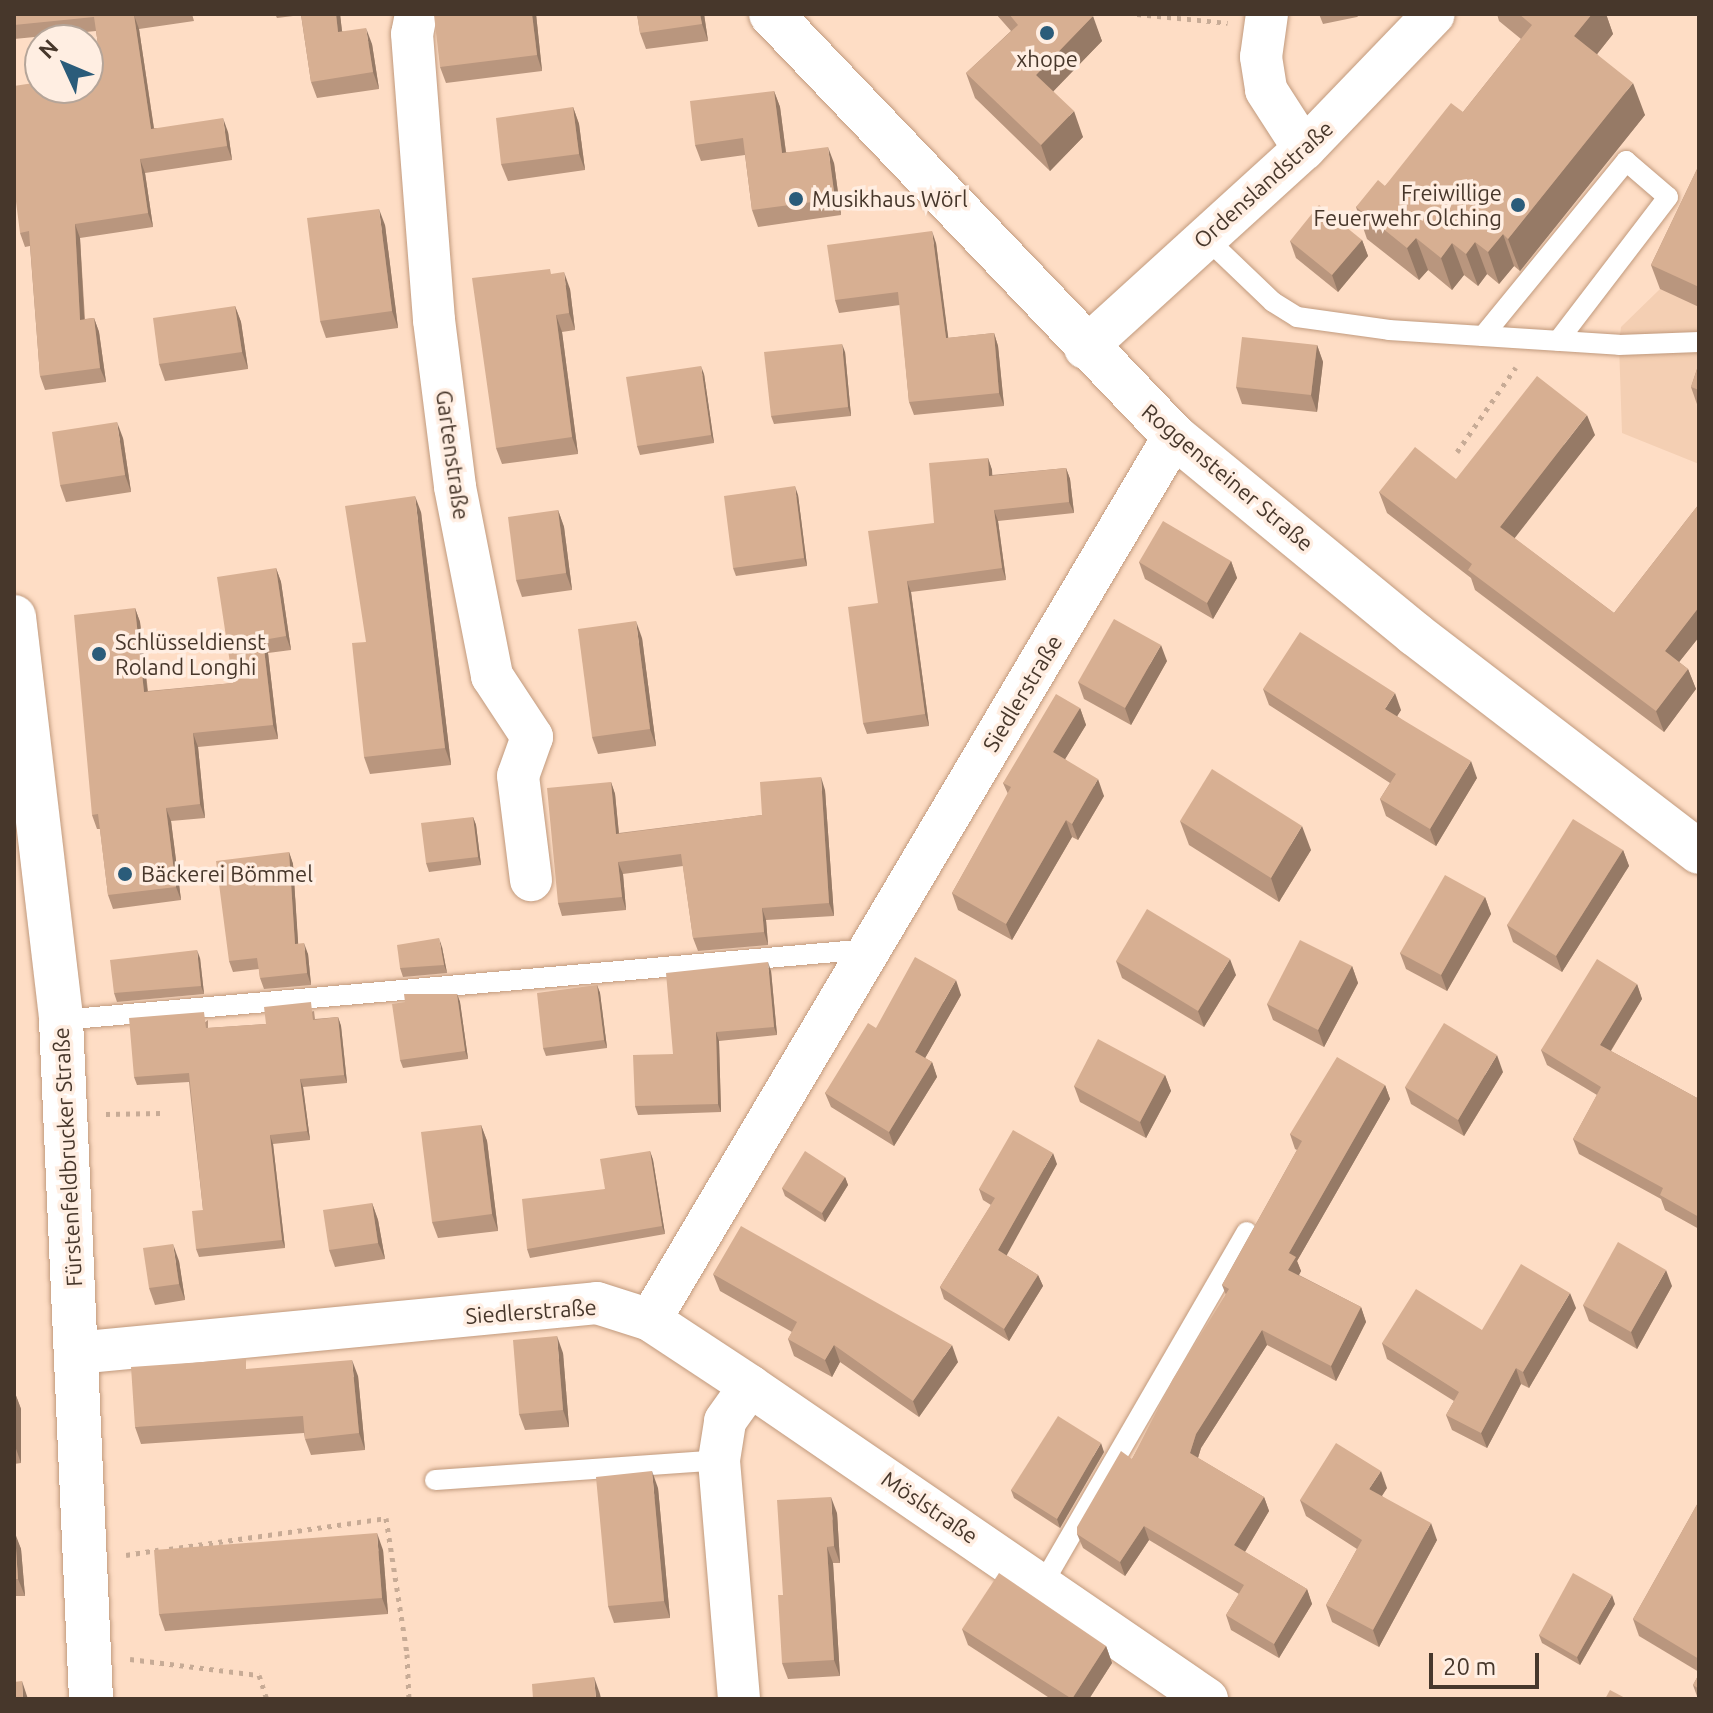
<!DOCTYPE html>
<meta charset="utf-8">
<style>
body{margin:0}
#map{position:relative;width:1713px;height:1713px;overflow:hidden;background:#feddc5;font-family:Ubuntu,sans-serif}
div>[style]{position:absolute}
.built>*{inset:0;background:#f4cfb3}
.path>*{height:5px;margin-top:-2.5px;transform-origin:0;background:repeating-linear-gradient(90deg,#c7ab96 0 4px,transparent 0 10px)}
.roads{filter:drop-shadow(0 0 2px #c19a7d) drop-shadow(0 0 2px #c19a7d)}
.service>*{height:20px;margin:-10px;padding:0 10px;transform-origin:10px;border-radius:10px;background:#fff}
.minor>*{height:42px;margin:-21px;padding:0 21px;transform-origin:21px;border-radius:21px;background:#fff}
.secondary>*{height:44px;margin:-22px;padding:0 22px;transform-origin:22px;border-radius:22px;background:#fff}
.wall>*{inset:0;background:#b9967e}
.shaded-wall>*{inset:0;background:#967a66}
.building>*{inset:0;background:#d7af92}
.dots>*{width:22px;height:22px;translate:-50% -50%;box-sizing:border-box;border:4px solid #ffeee2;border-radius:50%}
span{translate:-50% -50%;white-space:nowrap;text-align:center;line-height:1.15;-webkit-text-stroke:7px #ffeee2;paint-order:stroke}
.poi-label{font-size:22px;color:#47372b}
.right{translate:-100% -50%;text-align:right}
.left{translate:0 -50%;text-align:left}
.street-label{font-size:22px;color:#47372b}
.frame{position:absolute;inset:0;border:16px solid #47372b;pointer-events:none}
.north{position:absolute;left:24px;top:24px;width:80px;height:80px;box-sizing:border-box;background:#ffeee2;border:2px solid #b5a599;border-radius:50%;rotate:314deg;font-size:22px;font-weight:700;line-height:32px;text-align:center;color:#47372b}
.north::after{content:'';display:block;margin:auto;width:28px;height:36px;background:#2b5c7a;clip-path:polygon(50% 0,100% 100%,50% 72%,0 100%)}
.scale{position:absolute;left:1429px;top:1653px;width:110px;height:36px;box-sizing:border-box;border:4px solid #47372b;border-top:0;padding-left:10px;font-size:24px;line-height:28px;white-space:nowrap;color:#47372b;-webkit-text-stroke:6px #ffeee2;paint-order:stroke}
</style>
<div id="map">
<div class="built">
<div style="clip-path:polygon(1699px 208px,1699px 464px,1622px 433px,1619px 345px,1621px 327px,1660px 289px)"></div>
</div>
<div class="path">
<div style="left:1137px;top:14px;width:91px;rotate:5.6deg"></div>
<div style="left:1457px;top:452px;width:103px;rotate:-55.2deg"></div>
<div style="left:106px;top:1114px;width:55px;rotate:-1deg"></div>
<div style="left:169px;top:1549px;width:219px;rotate:-8.1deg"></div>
<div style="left:386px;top:1518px;width:138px;rotate:81.2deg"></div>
<div style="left:407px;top:1654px;width:45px;rotate:87.5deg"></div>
<div style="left:126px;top:1555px;width:33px;rotate:-9deg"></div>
<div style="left:130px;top:1659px;width:130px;rotate:7.1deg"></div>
<div style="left:259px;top:1675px;width:25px;rotate:72deg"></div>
</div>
<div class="roads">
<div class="service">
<div style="left:1205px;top:237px;width:94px;rotate:43.7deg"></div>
<div style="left:1273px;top:302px;width:28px;rotate:32deg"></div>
<div style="left:1297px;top:317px;width:93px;rotate:8deg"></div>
<div style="left:1389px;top:330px;width:230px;rotate:3.7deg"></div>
<div style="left:1619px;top:345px;width:80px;rotate:-2.1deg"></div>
<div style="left:1483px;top:336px;width:226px;rotate:-50.7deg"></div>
<div style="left:1626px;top:161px;width:55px;rotate:40.6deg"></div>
<div style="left:1668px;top:197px;width:181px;rotate:127.4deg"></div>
<div style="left:61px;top:1020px;width:811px;rotate:-5.02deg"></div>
<div style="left:435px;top:1480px;width:285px;rotate:-4deg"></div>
<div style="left:1042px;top:1585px;width:408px;rotate:-59.9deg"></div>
</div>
<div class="minor">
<div style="left:416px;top:14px;width:20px;rotate:101deg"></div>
<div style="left:412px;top:34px;width:287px;rotate:85.6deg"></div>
<div style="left:434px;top:320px;width:168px;rotate:82.8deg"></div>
<div style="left:455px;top:487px;width:193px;rotate:78.9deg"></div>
<div style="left:492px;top:676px;width:73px;rotate:56.7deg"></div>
<div style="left:532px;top:737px;width:41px;rotate:109.7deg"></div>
<div style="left:518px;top:776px;width:105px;rotate:82.9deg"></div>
<div style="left:1267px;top:14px;width:43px;rotate:97.9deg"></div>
<div style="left:1261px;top:57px;width:33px;rotate:81deg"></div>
<div style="left:1266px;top:90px;width:70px;rotate:57.2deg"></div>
<div style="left:1085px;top:348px;width:296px;rotate:-42.3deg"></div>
<div style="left:1304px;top:149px;width:187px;rotate:-46.1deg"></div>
<div style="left:650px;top:1320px;width:1028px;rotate:-59.34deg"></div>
<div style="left:76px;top:1353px;width:523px;rotate:-5.48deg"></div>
<div style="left:597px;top:1303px;width:56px;rotate:17.8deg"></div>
<div style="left:650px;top:1320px;width:120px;rotate:33.4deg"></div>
<div style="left:750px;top:1386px;width:554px;rotate:34.41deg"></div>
<div style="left:739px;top:1699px;width:240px;rotate:-94.8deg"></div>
<div style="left:719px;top:1460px;width:39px;rotate:-81deg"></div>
<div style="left:725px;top:1421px;width:43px;rotate:-54.5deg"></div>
</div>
<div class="secondary">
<div style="left:771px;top:14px;width:584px;rotate:46.32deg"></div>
<div style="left:1174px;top:436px;width:312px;rotate:39.4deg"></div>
<div style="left:1415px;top:634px;width:358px;rotate:37.5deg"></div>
<div style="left:14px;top:617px;width:406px;rotate:83.3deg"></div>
<div style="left:61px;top:1020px;width:680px;rotate:87.47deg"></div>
</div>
</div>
<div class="wall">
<div style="clip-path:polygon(14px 14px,192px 14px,194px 21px,139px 29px,154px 128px,228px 132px,232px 160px,145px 173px,153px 227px,80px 238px,85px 319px,94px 318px,99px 332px,106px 382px,45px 390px,40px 376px,30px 246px,25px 247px,20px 233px,102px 72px,96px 31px,14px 39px)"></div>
<div style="clip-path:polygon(275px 14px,340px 14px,342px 31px,372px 44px,379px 89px,317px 98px,311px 82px,301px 15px,277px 18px)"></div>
<div style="clip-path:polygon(536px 14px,542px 71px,446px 83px,440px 67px)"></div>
<div style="clip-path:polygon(637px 14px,704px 14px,708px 41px,646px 49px,640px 33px)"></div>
<div style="clip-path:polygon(996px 14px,1091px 14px,1102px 41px,1053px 91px,1083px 137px,1050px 171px,975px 98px,966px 73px,1011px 31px)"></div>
<div style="clip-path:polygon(1319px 14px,1361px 14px,1357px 17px,1323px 24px)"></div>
<div style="clip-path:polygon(1497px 14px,1606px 14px,1613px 34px,1597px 54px,1645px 115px,1520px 271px,1514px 266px,1499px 284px,1487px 274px,1478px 286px,1464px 275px,1452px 290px,1428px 270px,1419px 280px,1367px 239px,1356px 207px,1385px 186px,1463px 112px,1521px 39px,1499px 21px)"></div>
<div style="clip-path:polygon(774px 91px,780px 107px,786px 152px,834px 163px,841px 215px,758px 227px,752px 210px,745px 155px,701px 161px,695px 145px)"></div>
<div style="clip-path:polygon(573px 107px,579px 124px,585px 170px,508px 181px,501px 164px)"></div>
<div style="clip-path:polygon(1699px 165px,1699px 307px,1660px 289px,1651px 265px)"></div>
<div style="clip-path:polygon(385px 225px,398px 328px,326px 338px,320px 321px)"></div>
<div style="clip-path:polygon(1362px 240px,1368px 256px,1338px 292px,1296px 258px,1290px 241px)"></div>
<div style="clip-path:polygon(936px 243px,948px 338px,994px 333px,998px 346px,1004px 406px,914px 415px,909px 402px,900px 305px,839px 313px,835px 300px)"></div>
<div style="clip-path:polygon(552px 274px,570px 289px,575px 330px,562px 332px,578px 454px,502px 464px,496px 448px)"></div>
<div style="clip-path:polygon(235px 306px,241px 322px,248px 369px,165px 381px,159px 364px)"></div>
<div style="clip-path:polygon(1317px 345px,1323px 362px,1317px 412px,1242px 404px,1236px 387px)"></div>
<div style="clip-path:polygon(845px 352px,851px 416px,774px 424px,771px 416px)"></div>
<div style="clip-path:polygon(1699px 363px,1699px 410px,1691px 387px)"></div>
<div style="clip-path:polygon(704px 374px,714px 443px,640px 455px,637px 446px)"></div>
<div style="clip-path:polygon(1595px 435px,1514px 538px,1614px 613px,1699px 504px,1699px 637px,1679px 662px,1688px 669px,1696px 689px,1664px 732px,1475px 590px,1471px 578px,1387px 513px,1379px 492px,1456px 479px)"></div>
<div style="clip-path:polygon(123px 438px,131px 492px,66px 502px,60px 485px)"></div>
<div style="clip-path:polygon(988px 458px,992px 470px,992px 475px,1066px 468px,1070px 479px,1074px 513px,998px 521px,1006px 580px,911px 592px,929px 726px,867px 734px,863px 723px,878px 603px,934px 523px)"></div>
<div style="clip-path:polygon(798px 495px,807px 566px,736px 576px,733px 568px)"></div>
<div style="clip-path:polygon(558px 510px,564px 527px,572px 590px,522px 597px,516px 580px)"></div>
<div style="clip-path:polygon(421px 512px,451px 765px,370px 774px,364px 757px,366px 642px)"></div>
<div style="clip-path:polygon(1231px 561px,1237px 578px,1213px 619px,1145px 579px,1139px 562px)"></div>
<div style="clip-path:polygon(276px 568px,281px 582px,291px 650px,268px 653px,278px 739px,198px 747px,205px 818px,171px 821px,181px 900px,113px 909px,108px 895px,100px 829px,97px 829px,92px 815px,135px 608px,140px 622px,148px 691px,233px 683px)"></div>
<div style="clip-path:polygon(642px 638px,656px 746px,598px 754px,592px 737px)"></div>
<div style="clip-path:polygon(1167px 661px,1131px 725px,1084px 699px,1078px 682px)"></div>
<div style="clip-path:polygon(1263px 689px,1401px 710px,1397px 716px,1477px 778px,1436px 846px,1386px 816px,1380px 799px,1390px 783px,1269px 705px)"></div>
<div style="clip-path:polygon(1080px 708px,1086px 725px,1065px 759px,1104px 796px,1078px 840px,1072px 837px,1012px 940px,958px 910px,952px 893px,1008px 794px,1003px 783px)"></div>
<div style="clip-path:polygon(611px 782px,615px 794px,619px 833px,762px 815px,825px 790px,834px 916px,766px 920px,768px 945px,698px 951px,693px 938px,683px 866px,623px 874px,626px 910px,562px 916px,558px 903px)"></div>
<div style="clip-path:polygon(473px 817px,476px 825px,481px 865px,429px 872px,426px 863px)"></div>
<div style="clip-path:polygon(1180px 821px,1311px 850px,1279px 902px,1189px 845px)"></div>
<div style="clip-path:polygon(1623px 850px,1629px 866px,1562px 972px,1513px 942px,1507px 925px)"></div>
<div style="clip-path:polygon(289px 852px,293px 864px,298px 944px,308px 954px,311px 985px,264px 989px,260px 978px,259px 969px,233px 972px,229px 961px)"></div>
<div style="clip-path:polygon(1485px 897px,1491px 914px,1447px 991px,1406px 969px,1400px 953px)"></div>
<div style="clip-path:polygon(442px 947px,447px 973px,403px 977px,400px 968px)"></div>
<div style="clip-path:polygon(200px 958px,204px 994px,117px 1002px,114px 993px)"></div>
<div style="clip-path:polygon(1116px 961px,1236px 975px,1204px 1027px,1122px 978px)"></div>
<div style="clip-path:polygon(1352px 966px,1358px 983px,1324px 1047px,1273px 1020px,1267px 1004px)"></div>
<div style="clip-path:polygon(771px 971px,777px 1035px,719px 1041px,721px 1112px,638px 1115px,635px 1106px,673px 1054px)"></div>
<div style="clip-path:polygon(1637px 984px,1642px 999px,1611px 1051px,1699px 1099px,1699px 1229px,1665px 1210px,1661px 1199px,1579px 1154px,1573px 1139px,1597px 1095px,1547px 1065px,1541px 1050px)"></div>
<div style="clip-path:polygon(597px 985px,600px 993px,607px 1048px,546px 1056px,543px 1048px)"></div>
<div style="clip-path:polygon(457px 994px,460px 1002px,468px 1059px,403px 1068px,400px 1060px)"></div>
<div style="clip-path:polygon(961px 995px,925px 1058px,932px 1062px,937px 1077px,894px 1146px,831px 1107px,825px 1093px,876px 1028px)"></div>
<div style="clip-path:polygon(314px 1011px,315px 1019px,338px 1017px,341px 1026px,347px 1083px,303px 1087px,310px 1140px,273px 1144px,285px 1248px,199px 1257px,196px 1249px,203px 1210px,189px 1082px,137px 1085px,134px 1077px,208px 1020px,208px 1028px,266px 1024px)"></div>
<div style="clip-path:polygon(1503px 1072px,1464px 1136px,1411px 1104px,1405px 1087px)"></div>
<div style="clip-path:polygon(1165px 1075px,1171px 1091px,1146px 1138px,1080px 1102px,1074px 1086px)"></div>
<div style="clip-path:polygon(1385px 1085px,1390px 1099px,1297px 1261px,1301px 1271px,1299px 1275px,1361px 1307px,1366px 1322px,1336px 1381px,1267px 1345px,1201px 1448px,1198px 1458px,1264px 1497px,1269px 1511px,1245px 1552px,1307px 1589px,1312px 1604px,1279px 1658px,1231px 1630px,1226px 1615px,1239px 1594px,1149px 1540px,1125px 1576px,1083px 1548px,1077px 1534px,1132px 1459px,1226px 1295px,1222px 1285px,1297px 1150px,1295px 1149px,1290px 1134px)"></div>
<div style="clip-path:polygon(481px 1125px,487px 1141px,498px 1231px,438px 1238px,432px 1222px)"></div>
<div style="clip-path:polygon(650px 1151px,653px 1160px,665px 1234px,530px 1258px,527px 1249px,605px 1189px)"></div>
<div style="clip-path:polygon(1057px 1164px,1006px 1255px,1038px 1275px,1043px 1286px,1009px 1341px,944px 1299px,940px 1287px,991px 1205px,983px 1200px,979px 1189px)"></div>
<div style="clip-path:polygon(845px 1177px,848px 1185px,825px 1222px,785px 1196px,782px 1188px)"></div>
<div style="clip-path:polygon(372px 1203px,378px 1220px,385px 1259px,335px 1267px,329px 1250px)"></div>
<div style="clip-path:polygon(179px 1261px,185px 1300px,155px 1305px,149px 1288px)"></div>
<div style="clip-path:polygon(713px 1274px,958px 1362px,919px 1417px,840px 1362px,832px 1377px,794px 1356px,788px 1339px,792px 1332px,720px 1291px)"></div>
<div style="clip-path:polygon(1672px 1286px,1637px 1349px,1589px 1321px,1583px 1305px)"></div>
<div style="clip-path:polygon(1576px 1308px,1529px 1388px,1521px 1384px,1487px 1448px,1452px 1430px,1446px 1415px,1454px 1401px,1387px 1359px,1382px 1343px,1482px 1330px)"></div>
<div style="clip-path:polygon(563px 1353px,569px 1427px,525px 1430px,519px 1414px)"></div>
<div style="clip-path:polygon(358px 1376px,365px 1450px,311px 1455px,305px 1439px,304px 1433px,141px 1444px,135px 1427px)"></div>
<div style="clip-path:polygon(14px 1393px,15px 1393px,21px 1409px,21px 1463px,14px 1464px)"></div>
<div style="clip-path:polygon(1104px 1452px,1060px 1528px,1014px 1498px,1011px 1490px)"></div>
<div style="clip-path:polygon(658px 1488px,670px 1618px,614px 1623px,608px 1606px)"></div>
<div style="clip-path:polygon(1387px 1488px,1382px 1496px,1437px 1540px,1379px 1647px,1332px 1622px,1326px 1605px,1357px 1549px,1306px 1516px,1300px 1500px)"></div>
<div style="clip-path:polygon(1699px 1501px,1699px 1672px,1639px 1636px,1633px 1619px)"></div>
<div style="clip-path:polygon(837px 1513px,840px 1563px,833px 1563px,840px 1676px,788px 1679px,782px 1663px,783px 1595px)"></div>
<div style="clip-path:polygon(14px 1533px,21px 1549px,25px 1596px,14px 1596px)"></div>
<div style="clip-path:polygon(383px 1550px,388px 1614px,165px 1631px,159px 1614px)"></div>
<div style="clip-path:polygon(1615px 1604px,1580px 1665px,1542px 1643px,1539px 1635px)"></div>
<div style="clip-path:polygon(962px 1629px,1106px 1646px,1112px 1663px,1089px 1699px,1051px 1699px,968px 1645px)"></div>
<div style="clip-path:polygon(1699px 1674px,1699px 1699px,1698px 1699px,1693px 1685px)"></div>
</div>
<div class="shaded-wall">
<div style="clip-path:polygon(336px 14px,340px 14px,344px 49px,338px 32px)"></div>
<div style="clip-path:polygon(532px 14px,536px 14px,542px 71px,537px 55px)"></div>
<div style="clip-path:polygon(700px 14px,704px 14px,708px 41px,702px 24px)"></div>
<div style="clip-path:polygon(1592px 14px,1606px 14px,1613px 34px,1586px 68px,1574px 36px)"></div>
<div style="clip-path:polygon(134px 15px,139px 29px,156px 143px,151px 129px)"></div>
<div style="clip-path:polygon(1093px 16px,1102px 41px,1045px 100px,1036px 75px)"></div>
<div style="clip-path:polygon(366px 28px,372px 44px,379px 89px,373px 72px)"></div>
<div style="clip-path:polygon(1633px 83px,1645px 115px,1520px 271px,1508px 239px)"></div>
<div style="clip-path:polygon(774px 91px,780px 107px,788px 169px,782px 153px)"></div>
<div style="clip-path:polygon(573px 107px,579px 124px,585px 170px,579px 154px)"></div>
<div style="clip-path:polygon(1074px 111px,1083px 137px,1050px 171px,1041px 145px)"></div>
<div style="clip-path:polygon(223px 118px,228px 132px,232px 160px,227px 146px)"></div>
<div style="clip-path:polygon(828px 147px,834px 163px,841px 215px,835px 199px)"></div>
<div style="clip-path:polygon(140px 159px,145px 173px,153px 227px,148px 213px)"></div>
<div style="clip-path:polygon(379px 209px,385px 225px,398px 328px,392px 311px)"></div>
<div style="clip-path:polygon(75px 224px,80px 238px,85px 334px,80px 320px)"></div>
<div style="clip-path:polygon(932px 231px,936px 243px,950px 351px,946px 338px)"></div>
<div style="clip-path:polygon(1503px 234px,1514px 266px,1499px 284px,1488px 252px)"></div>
<div style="clip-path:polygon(1416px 238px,1428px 270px,1419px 280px,1407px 248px)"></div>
<div style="clip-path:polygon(1362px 240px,1368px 256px,1338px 292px,1332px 275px)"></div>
<div style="clip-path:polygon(1475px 242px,1487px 274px,1478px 286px,1466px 254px)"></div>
<div style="clip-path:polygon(1452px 243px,1464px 275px,1452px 290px,1441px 258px)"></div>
<div style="clip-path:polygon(564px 272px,570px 289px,575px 330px,569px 313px)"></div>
<div style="clip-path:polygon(235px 306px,241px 322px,248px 369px,242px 352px)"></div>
<div style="clip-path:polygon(556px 315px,562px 332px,578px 454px,572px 437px)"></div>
<div style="clip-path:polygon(94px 318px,99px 332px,106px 382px,100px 368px)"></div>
<div style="clip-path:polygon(994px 333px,998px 346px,1004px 406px,999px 393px)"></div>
<div style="clip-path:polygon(842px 344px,845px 352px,851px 416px,848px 407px)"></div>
<div style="clip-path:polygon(1317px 345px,1323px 362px,1317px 412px,1311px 395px)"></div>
<div style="clip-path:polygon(701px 366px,704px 374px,714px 443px,711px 435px)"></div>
<div style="clip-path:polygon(1587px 415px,1595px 435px,1507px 548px,1500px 527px)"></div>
<div style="clip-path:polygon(117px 422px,123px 438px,131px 492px,125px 475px)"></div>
<div style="clip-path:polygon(988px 458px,992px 470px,993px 487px,989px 476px)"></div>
<div style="clip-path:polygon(1066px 468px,1070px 479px,1074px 513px,1069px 502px)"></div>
<div style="clip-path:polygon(795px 486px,798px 495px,807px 566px,804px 558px)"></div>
<div style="clip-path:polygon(415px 496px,421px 512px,451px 765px,445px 748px)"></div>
<div style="clip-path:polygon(558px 510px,564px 527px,572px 590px,566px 573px)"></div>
<div style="clip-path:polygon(994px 510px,998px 521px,1006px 580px,1002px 568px)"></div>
<div style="clip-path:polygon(1231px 561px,1237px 578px,1213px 619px,1207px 603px)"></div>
<div style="clip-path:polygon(276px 568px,281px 582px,291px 650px,286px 636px)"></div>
<div style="clip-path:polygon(907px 581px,911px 592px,929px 726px,925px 714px)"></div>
<div style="clip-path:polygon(1699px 607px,1699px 637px,1672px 671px,1665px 651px)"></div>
<div style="clip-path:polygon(135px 608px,140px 622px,149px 706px,144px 692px)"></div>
<div style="clip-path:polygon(636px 621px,642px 638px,656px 746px,650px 729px)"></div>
<div style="clip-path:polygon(263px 640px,268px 653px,278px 739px,273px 725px)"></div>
<div style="clip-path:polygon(1161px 645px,1167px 661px,1131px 725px,1125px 708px)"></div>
<div style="clip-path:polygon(1688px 669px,1696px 689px,1664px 732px,1656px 711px)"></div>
<div style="clip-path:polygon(1395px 693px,1401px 710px,1391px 726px,1385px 709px)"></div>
<div style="clip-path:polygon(1080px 708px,1086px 725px,1059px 769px,1053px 752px)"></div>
<div style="clip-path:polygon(193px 733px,198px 747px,205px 818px,200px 804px)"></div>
<div style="clip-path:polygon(1471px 761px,1477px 778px,1436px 846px,1430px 829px)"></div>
<div style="clip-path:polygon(821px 777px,825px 790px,834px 916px,829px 903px)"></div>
<div style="clip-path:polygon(1098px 779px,1104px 796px,1078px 840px,1072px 824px)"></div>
<div style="clip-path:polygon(611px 782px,615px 794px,620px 846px,616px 834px)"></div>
<div style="clip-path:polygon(166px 808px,171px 821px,181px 900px,176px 887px)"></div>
<div style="clip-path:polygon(473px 817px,476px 825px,481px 865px,478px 857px)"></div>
<div style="clip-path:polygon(1066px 820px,1072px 837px,1012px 940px,1006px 924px)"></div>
<div style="clip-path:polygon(1302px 826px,1311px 850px,1279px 902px,1271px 878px)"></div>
<div style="clip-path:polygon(1623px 850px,1629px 866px,1562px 972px,1556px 956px)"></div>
<div style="clip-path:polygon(289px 852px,293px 864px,299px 956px,295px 944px)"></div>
<div style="clip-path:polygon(618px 862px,623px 874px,626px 910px,622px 897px)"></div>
<div style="clip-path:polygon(1485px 897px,1491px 914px,1447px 991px,1441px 975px)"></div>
<div style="clip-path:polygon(762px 908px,766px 920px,768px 945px,764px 932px)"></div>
<div style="clip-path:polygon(439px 938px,442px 947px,447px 973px,444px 965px)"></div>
<div style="clip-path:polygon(304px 943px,308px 954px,311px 985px,307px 973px)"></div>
<div style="clip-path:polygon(197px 950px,200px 958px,204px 994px,201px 986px)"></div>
<div style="clip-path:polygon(1230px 959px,1236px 975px,1204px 1027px,1198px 1011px)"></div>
<div style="clip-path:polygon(768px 962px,771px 971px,777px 1035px,774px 1027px)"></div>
<div style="clip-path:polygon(1352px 966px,1358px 983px,1324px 1047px,1318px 1030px)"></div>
<div style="clip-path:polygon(956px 980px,961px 995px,920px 1067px,915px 1052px)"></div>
<div style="clip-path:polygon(1637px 984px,1642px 999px,1605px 1060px,1600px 1045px)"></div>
<div style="clip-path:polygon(597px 985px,600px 993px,607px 1048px,604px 1040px)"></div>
<div style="clip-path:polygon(457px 994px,460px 1002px,468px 1059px,465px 1051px)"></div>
<div style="clip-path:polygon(338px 1017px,341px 1026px,347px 1083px,344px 1075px)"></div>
<div style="clip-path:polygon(716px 1032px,719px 1041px,721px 1112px,718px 1104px)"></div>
<div style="clip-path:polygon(1497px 1055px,1503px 1072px,1464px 1136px,1458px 1120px)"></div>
<div style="clip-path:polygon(932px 1062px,937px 1077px,894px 1146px,889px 1132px)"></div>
<div style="clip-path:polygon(1165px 1075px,1171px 1091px,1146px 1138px,1140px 1122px)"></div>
<div style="clip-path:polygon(300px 1079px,303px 1087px,310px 1140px,307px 1131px)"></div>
<div style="clip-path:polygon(1385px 1085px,1390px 1099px,1297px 1261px,1301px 1271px,1294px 1284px,1288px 1270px,1289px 1253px)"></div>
<div style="clip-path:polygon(481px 1125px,487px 1141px,498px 1231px,492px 1214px)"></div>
<div style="clip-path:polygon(270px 1135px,273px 1144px,285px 1248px,282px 1240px)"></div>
<div style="clip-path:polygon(650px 1151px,653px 1160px,665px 1234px,662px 1226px)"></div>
<div style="clip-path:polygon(1053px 1153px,1057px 1164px,1003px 1262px,998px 1250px)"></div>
<div style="clip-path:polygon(845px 1177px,848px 1185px,825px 1222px,822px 1213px)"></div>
<div style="clip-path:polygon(372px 1203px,378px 1220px,385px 1259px,378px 1243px)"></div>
<div style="clip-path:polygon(173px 1244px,179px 1261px,185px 1300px,179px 1284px)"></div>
<div style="clip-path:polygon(1666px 1270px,1672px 1286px,1637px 1349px,1631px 1332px)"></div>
<div style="clip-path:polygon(1038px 1275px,1043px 1286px,1009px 1341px,1004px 1329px)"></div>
<div style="clip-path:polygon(1570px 1293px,1576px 1308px,1529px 1388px,1523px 1372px)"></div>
<div style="clip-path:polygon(1361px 1307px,1366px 1322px,1336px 1381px,1331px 1366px)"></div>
<div style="clip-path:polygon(1262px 1330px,1267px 1345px,1201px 1448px,1195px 1467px,1190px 1453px,1196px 1434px)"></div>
<div style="clip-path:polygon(557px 1336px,563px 1353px,569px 1427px,563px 1410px)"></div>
<div style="clip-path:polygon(834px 1345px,840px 1362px,832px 1377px,825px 1360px)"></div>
<div style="clip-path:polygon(952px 1345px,958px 1362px,919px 1417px,913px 1401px)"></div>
<div style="clip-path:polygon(352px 1360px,358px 1376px,365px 1450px,359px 1433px)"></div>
<div style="clip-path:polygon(1516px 1368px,1521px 1384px,1487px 1448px,1481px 1433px)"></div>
<div style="clip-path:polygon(15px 1393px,21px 1409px,21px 1463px,15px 1446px)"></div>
<div style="clip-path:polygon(1101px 1443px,1104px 1452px,1060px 1528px,1057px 1519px)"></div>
<div style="clip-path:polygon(652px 1471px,658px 1488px,670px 1618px,664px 1601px)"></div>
<div style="clip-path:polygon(1381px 1471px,1387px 1488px,1375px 1506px,1369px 1489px)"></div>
<div style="clip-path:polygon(831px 1497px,837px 1513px,840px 1563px,834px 1546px)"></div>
<div style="clip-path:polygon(1264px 1497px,1269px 1511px,1240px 1560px,1234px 1545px)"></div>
<div style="clip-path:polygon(1431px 1523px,1437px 1540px,1379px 1647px,1373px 1630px)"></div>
<div style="clip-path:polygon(1144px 1526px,1149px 1540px,1125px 1576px,1120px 1562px)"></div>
<div style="clip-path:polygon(15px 1533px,21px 1549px,25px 1596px,18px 1579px)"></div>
<div style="clip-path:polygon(377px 1533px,383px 1550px,388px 1614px,382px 1598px)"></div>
<div style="clip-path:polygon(827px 1547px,833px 1563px,840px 1676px,834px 1660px)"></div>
<div style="clip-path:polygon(1307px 1589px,1312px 1604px,1279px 1658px,1274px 1644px)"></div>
<div style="clip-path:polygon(1612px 1595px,1615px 1604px,1580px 1665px,1577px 1657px)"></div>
<div style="clip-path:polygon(1106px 1646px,1112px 1663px,1089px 1699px,1072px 1699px)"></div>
<div style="clip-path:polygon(594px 1677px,600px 1694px,601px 1699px,596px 1699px)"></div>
<div style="clip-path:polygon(22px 1681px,28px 1699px,23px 1699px)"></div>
</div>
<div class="building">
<div style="clip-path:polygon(14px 14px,142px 14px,134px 15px,151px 129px,223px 118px,227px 146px,140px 159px,148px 213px,75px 224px,80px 320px,94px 318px,100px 368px,40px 376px,29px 231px,20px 233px,14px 186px,14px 86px,40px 82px,40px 88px,88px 88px,88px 74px,102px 72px,94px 17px,14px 25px)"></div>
<div style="clip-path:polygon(301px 14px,336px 14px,338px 32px,366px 28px,373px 72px,311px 82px)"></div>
<div style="clip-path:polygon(446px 14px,532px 14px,537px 55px,440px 67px,434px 15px)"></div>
<div style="clip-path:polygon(637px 14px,700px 14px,702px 24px,640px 33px)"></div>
<div style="clip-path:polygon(1009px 14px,1091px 14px,1093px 16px,1036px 75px,1074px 111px,1041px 145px,966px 73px,1018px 25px)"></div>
<div style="clip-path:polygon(1519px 14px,1592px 14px,1574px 36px,1633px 83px,1508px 239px,1503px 234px,1488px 252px,1475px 242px,1466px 254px,1452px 243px,1441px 258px,1416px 238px,1407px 248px,1356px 207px,1378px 180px,1385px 186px,1451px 103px,1463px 112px,1532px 25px)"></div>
<div style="clip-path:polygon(774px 91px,782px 153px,828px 147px,835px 199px,752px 210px,743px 138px,695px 145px,690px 101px)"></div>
<div style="clip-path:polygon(573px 107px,579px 154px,501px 164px,496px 118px)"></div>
<div style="clip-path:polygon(1699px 165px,1699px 287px,1651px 265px)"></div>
<div style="clip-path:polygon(1319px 205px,1362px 240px,1332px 275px,1290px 241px)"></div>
<div style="clip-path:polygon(379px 209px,392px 311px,320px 321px,307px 218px)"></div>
<div style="clip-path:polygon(932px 231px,946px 338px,994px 333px,999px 393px,909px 402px,898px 292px,835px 300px,827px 245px)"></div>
<div style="clip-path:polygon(550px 269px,551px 274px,564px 272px,569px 313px,556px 315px,572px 437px,496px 448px,472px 278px)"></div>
<div style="clip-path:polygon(235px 306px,242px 352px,159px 364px,153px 318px)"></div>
<div style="clip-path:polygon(1242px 337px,1317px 345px,1311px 395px,1236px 387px)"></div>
<div style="clip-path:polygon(842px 344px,848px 407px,771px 416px,764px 352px)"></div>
<div style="clip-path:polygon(1699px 363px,1699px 390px,1691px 387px)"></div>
<div style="clip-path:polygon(701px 366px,711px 435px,637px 446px,626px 377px)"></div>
<div style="clip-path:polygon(1537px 376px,1587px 415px,1500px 527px,1614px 613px,1699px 504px,1699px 607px,1665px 651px,1688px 669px,1656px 711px,1468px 570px,1472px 564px,1379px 492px,1415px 447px,1456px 479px)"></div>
<div style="clip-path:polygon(117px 422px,125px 475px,60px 485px,52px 432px)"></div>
<div style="clip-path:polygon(988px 458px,989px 476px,1066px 468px,1069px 502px,994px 510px,1002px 568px,907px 581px,925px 714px,863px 723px,848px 607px,878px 603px,868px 531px,934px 523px,929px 463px)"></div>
<div style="clip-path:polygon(795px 486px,804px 558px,733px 568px,724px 496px)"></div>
<div style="clip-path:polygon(415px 496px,445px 748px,364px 757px,352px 643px,366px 642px,345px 506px)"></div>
<div style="clip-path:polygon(558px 510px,566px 573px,516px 580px,508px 517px)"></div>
<div style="clip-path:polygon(1163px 521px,1231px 561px,1207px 603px,1139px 562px)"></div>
<div style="clip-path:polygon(276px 568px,286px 636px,263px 640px,273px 725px,193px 733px,200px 804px,166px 808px,176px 887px,108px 895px,98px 814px,92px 815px,74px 615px,135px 608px,144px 692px,233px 683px,217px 577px)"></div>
<div style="clip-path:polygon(1114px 619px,1161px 645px,1125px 708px,1078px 682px)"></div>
<div style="clip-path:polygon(636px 621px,650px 729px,592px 737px,578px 629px)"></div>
<div style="clip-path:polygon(1300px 632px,1395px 693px,1385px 709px,1471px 761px,1430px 829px,1380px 799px,1396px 774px,1263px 689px)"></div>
<div style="clip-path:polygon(1056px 694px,1080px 708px,1053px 752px,1098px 779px,1072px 824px,1066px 820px,1006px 924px,952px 893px,1011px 787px,1003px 783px)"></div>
<div style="clip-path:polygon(1212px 769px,1302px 826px,1271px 878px,1180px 821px)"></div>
<div style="clip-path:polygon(821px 777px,829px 903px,762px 908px,764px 932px,693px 938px,681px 854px,618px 862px,622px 897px,558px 903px,547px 788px,611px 782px,616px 834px,762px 815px,760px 782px)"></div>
<div style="clip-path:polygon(473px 817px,478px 857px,426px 863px,421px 823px)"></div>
<div style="clip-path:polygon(1573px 819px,1623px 850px,1556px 956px,1507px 925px)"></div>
<div style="clip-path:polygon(289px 852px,295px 944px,304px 943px,307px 973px,260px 978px,257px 958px,229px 961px,216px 861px)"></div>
<div style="clip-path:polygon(1445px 875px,1485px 897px,1441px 975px,1400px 953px)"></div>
<div style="clip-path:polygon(1147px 909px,1230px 959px,1198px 1011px,1116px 961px)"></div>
<div style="clip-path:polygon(439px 938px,444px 965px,400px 968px,397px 945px)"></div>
<div style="clip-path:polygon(1300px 940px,1352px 966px,1318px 1030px,1267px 1004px)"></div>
<div style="clip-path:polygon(197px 950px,201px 986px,114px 993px,110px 960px)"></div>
<div style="clip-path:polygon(915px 957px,956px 980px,915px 1052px,932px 1062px,889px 1132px,825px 1093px,868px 1023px,876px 1028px)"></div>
<div style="clip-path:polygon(1597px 959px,1637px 984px,1600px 1045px,1699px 1099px,1699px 1217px,1660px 1195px,1663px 1188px,1573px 1139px,1601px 1087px,1541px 1050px)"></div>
<div style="clip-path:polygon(768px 962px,774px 1027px,716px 1032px,718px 1104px,635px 1106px,633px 1055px,673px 1054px,666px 973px)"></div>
<div style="clip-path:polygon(597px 985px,604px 1040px,543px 1048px,537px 993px)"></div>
<div style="clip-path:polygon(404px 994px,457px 994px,465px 1051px,400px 1060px,392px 1004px,405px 1002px)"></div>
<div style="clip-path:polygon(311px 1002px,313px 1020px,338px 1017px,344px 1075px,300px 1079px,307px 1131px,270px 1135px,282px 1240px,196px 1249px,192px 1211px,203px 1210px,189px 1073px,134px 1077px,129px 1018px,204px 1012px,206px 1028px,266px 1024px,264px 1007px)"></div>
<div style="clip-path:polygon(1444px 1023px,1497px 1055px,1458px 1120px,1405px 1087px)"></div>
<div style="clip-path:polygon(1098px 1039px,1165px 1075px,1140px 1122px,1074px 1086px)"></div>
<div style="clip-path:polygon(1337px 1057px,1385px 1085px,1289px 1253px,1296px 1257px,1288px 1270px,1361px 1307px,1331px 1366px,1262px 1330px,1196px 1434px,1190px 1453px,1264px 1497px,1234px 1545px,1307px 1589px,1274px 1644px,1226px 1615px,1244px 1585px,1144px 1526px,1120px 1562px,1077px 1534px,1077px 1527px,1121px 1451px,1132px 1459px,1173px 1379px,1229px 1289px,1222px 1285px,1302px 1141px,1290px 1134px)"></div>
<div style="clip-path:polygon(481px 1125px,492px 1214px,432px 1222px,421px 1132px)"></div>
<div style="clip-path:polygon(1013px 1130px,1053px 1153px,998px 1250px,1038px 1275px,1004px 1329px,940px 1287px,995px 1198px,979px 1189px)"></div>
<div style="clip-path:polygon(650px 1151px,662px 1226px,527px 1249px,522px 1199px,605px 1189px,600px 1159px)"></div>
<div style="clip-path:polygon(805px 1151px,845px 1177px,822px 1213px,782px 1188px)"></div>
<div style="clip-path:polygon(372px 1203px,378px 1243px,329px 1250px,323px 1210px)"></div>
<div style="clip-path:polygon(741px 1226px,952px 1345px,913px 1401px,834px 1345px,825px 1360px,788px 1339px,797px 1322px,713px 1274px)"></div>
<div style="clip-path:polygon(1618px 1242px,1666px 1270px,1631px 1332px,1583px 1305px)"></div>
<div style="clip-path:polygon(173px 1244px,179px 1284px,149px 1288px,143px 1248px)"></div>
<div style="clip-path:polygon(1521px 1264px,1570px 1293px,1523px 1372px,1516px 1368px,1481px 1433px,1446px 1415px,1459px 1392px,1382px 1343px,1416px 1289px,1482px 1330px)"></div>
<div style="clip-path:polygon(557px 1336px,563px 1410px,519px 1414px,513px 1340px)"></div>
<div style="clip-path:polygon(246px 1359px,246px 1369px,352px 1360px,359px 1433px,305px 1439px,303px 1416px,135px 1427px,131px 1367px)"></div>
<div style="clip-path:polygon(14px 1393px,15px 1393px,14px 1447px)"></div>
<div style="clip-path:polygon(1058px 1416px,1101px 1443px,1057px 1519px,1011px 1490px)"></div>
<div style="clip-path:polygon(1336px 1443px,1381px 1471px,1369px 1489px,1431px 1523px,1373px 1630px,1326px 1605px,1362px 1540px,1300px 1500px)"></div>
<div style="clip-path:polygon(652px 1471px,664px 1601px,608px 1606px,596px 1477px)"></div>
<div style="clip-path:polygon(831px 1497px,834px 1546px,827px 1547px,834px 1660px,782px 1663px,778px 1595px,783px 1595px,777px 1500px)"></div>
<div style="clip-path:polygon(1699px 1501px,1699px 1659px,1633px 1619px)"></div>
<div style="clip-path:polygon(14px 1533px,15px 1533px,18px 1579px,14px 1579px)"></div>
<div style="clip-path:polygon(377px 1533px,382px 1598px,159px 1614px,154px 1550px)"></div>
<div style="clip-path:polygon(999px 1573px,1106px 1646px,1072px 1699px,962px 1629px)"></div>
<div style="clip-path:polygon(1573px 1573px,1612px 1595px,1577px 1657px,1539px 1635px)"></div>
<div style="clip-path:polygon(1699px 1674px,1699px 1689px,1693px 1685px)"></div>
<div style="clip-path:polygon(594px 1677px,596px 1699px,533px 1699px,532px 1684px)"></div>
<div style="clip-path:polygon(22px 1681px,23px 1699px,14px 1699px,14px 1682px)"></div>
<div style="clip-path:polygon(1610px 1690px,1627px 1699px,1605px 1699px)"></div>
</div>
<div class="dots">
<div style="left:1047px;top:33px;background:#2b5c7a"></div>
<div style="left:796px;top:199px;background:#2b5c7a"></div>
<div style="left:1518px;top:205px;background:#2b5c7a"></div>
<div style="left:99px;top:654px;background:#2b5c7a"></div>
<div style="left:125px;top:874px;background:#2b5c7a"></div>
</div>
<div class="poi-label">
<span style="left:1047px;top:59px">xhope</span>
<span class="right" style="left:1502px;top:205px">Freiwillige<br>Feuerwehr Olching</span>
<span class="left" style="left:812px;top:199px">Musikhaus Wörl</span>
<span class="left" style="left:115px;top:654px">Schlüsseldienst<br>Roland Longhi</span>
<span class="left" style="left:141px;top:874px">Bäckerei Bömmel</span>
</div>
<div class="street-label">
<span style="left:1263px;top:184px;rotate:-42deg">Ordenslandstraße</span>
<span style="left:453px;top:455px;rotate:82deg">Gartenstraße</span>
<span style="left:1228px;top:477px;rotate:40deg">Roggensteiner Straße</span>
<span style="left:1022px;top:693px;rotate:-59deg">Siedlerstraße</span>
<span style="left:67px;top:1157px;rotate:-93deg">Fürstenfeldbrucker Straße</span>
<span style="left:531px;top:1311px;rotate:-4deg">Siedlerstraße</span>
<span style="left:930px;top:1507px;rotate:34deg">Möslstraße</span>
</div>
<div class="frame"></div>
<div class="north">N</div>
<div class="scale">20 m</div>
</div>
